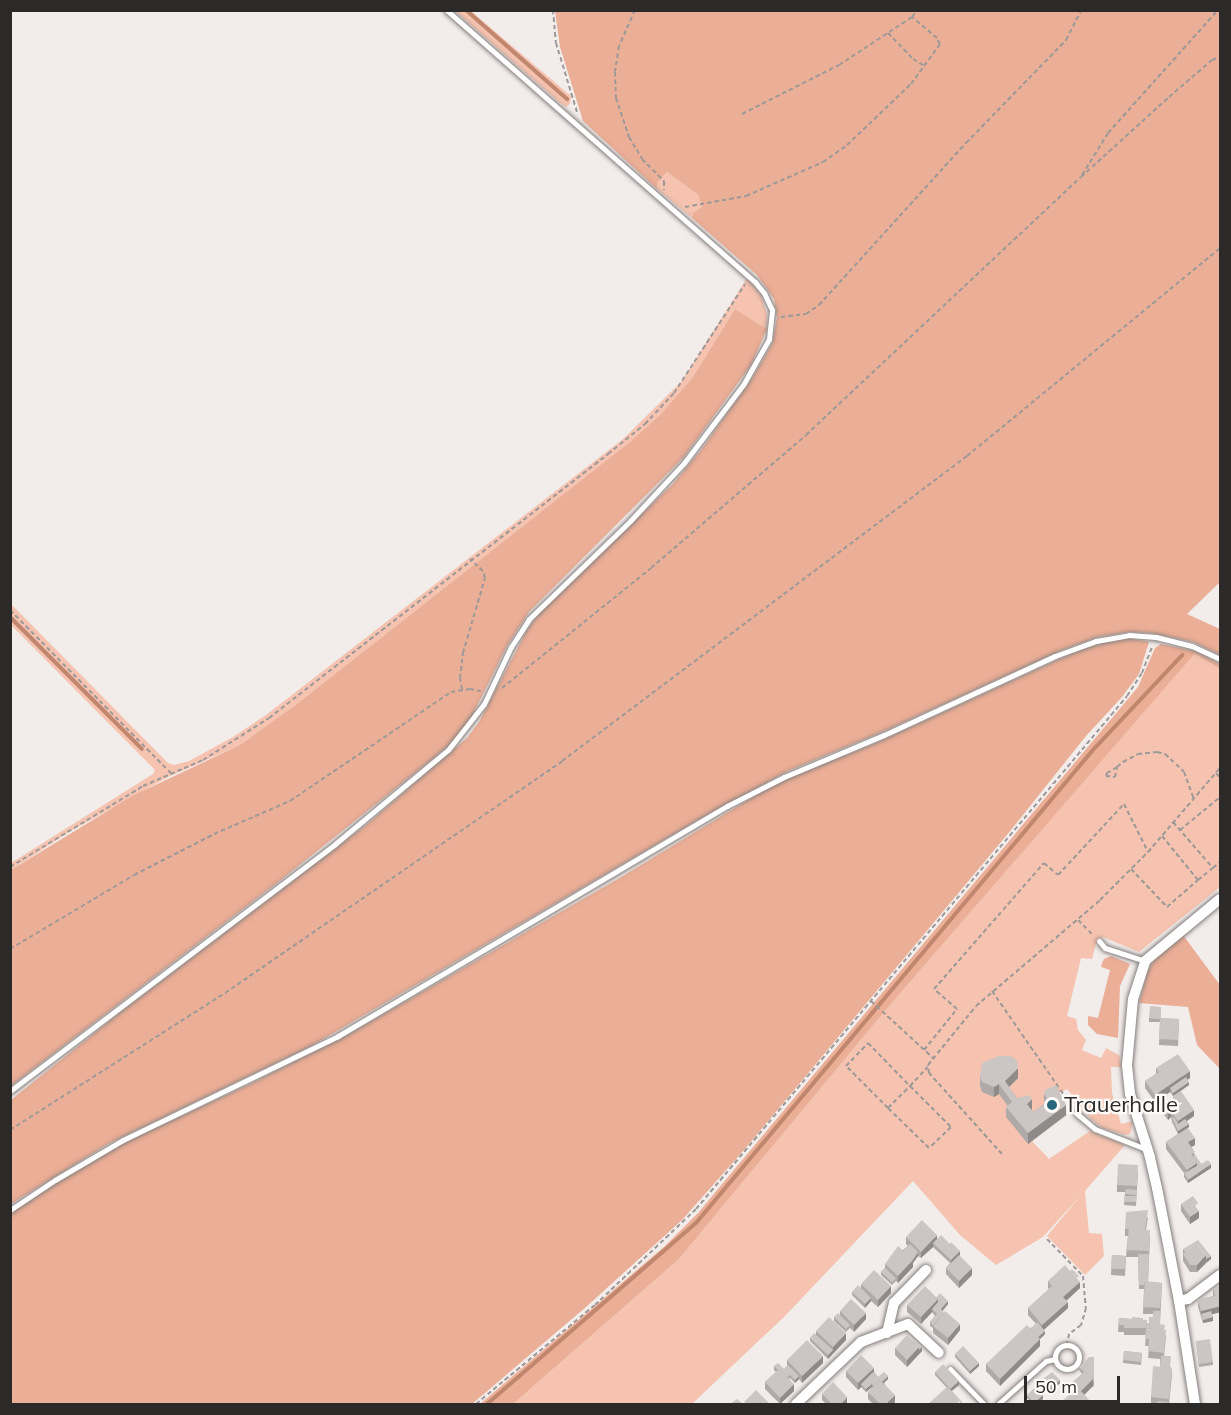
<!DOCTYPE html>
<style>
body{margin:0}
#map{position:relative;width:1231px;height:1415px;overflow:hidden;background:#f2edeb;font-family:Mulish,sans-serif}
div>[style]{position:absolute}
.green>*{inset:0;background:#f5c3af}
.forest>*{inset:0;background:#ebae96}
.stream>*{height:4px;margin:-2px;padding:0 2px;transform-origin:2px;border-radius:2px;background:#c0866e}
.path>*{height:2px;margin-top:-1px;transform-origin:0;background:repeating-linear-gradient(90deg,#9d9998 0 4.5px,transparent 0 7.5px)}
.roads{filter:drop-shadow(0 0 2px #847f7e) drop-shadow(0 0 2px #847f7e)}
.service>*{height:5px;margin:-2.5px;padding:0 2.5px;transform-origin:2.5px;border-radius:2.5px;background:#fff}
.service>.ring{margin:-2.5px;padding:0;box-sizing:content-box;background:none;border:5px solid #fff;border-radius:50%}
.minor>*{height:10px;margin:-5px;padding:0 5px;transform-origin:5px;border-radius:5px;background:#fff}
.wall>*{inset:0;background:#afaaa9}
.shaded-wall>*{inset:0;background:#8e8b89}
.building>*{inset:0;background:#cbc6c4}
.dots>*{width:16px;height:16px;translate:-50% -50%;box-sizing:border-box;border:3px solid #fffbf9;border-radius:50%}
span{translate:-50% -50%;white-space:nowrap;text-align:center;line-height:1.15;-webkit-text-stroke:4.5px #fffbf9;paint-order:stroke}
.poi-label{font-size:22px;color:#2c2a29}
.left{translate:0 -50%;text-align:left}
.frame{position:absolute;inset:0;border:12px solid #2c2a29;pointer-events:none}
.scale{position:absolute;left:1024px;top:1376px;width:96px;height:27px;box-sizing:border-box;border:3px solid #2c2a29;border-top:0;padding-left:8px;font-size:18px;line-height:21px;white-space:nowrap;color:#2c2a29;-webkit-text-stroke:4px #fffbf9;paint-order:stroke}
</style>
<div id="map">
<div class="green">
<div style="clip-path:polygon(455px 11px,471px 11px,571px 96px,570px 104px,566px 107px,559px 102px)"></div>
<div style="clip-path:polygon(667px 172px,698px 195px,702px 207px,693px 213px,692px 218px,657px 189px,658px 182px)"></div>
<div style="clip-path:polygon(747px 278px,761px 295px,767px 314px,767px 329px,735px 309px,693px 377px,660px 415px,631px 441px,298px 703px,240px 745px,168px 777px,69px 832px,11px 870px,11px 863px,153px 774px,155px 770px,11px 625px,10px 603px,168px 763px,174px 765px,189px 761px,233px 737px,266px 715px,623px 439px,681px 382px)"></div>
<div style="clip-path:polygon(1195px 652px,1220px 669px,1220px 887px,1139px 952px,1103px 937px,1096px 944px,1092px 959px,1081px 958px,1067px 1016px,1076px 1019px,1078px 1030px,1086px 1040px,1082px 1050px,1101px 1058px,1106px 1048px,1119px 1055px,1122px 1067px,1111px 1067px,1112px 1093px,1121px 1124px,1133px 1121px,1130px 1134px,1125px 1135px,1102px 1128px,1091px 1119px,1067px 1089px,1056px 1095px,1059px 1104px,1067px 1115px,1032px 1141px,1049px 1159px,1090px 1131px,1125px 1145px,1085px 1191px,1089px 1233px,1102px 1234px,1104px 1256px,1085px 1275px,1047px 1236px,1082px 1194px,1043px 1237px,996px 1265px,960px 1235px,913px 1181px,785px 1316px,692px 1404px,513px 1404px,679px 1259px,884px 1012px)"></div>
</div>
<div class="forest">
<div style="clip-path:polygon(555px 11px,1220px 11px,1220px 582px,1187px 614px,1220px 629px,1220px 655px,1193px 642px,1151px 633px,1129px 632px,1098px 637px,1062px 650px,889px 729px,788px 771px,698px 820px,313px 1045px,108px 1144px,11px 1204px,11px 1100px,122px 1011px,366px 825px,467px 738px,479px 722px,528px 628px,543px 609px,672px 485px,701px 450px,751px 380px,772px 344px,777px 318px,774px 299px,757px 275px,692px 218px,693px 213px,702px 207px,698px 195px,667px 172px,658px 182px,657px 189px,583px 121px,560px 47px)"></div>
<div style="clip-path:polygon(735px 309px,767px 329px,751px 365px,684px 457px,529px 612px,507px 646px,469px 722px,445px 749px,277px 883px,11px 1086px,11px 870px,132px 796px,240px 745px,298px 703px,631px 441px,660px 415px,693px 377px)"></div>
<div style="clip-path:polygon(1124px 637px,1149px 642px,1139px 674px,1122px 697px,1086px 736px,1011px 830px,744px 1150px,682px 1220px,586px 1307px,472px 1404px,11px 1404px,10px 1214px,52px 1185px,119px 1145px,246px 1086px,349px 1034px,623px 876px,776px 783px,876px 743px,1077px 651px)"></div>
<div style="clip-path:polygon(1161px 644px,1195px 651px,1220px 664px,1220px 669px,1195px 653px,884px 1012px,679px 1259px,513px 1404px,480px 1404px,665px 1246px,698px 1213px,1138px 687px,1155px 648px)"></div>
<div style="clip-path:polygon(1183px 935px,1220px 985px,1220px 1069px,1197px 1045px,1188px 1007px,1139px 1003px,1148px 970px,1156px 957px)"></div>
<div style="clip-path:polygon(1111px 956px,1130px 964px,1120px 986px,1118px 1038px,1097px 1034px,1088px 1025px,1088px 1016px,1098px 1018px,1110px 970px,1101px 967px,1102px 963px,1104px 959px)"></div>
</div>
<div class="stream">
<div style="left:466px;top:10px;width:135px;rotate:41.4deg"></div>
<div style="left:11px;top:618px;width:185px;rotate:45deg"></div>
<div style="left:487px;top:1404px;width:276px;rotate:-40.9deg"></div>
<div style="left:696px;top:1223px;width:616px;rotate:-50deg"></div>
<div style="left:1092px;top:751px;width:132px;rotate:-46.8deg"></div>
</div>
<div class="path">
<div style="left:553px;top:10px;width:33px;rotate:85deg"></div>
<div style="left:556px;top:43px;width:72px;rotate:73.1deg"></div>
<div style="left:635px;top:10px;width:39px;rotate:114deg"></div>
<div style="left:619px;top:46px;width:26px;rotate:99deg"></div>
<div style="left:615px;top:72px;width:26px;rotate:88deg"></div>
<div style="left:616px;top:98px;width:41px;rotate:71.6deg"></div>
<div style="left:629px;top:137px;width:26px;rotate:59deg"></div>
<div style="left:642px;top:159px;width:31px;rotate:45deg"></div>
<div style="left:664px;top:181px;width:9px;rotate:90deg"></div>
<div style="left:888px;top:33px;width:36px;rotate:46deg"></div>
<div style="left:913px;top:59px;width:12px;rotate:31deg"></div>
<div style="left:742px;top:114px;width:109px;rotate:-26.8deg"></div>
<div style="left:839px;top:65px;width:87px;rotate:-33.3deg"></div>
<div style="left:912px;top:17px;width:9px;rotate:-54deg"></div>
<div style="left:1082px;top:175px;width:49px;rotate:-58.2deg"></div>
<div style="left:1108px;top:133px;width:165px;rotate:-48.2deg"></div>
<div style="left:685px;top:207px;width:62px;rotate:-10.2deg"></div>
<div style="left:746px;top:196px;width:84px;rotate:-23.8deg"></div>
<div style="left:823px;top:162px;width:29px;rotate:-35deg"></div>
<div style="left:847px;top:145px;width:88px;rotate:-43.6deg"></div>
<div style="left:911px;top:84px;width:49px;rotate:-54.1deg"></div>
<div style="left:940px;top:44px;width:7px;rotate:-117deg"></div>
<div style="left:937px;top:38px;width:33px;rotate:-140deg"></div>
<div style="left:781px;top:317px;width:25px;rotate:-7deg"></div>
<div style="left:806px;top:314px;width:16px;rotate:-35deg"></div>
<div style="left:819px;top:305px;width:219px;rotate:-47.8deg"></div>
<div style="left:966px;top:143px;width:144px;rotate:-45.8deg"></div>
<div style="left:1066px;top:40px;width:34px;rotate:-63deg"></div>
<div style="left:10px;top:610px;width:229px;rotate:45.4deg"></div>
<div style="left:502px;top:688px;width:191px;rotate:-38.8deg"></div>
<div style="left:651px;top:568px;width:204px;rotate:-40.6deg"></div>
<div style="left:806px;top:435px;width:377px;rotate:-43.2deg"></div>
<div style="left:1081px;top:177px;width:119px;rotate:-42.3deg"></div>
<div style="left:1169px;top:97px;width:57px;rotate:-40.7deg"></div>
<div style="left:1212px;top:60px;width:9px;rotate:-21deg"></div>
<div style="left:462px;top:689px;width:11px;rotate:-100deg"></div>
<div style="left:460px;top:678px;width:25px;rotate:-83deg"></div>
<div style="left:463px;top:653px;width:78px;rotate:-73.7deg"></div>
<div style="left:485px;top:578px;width:7px;rotate:-106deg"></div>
<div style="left:483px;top:571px;width:18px;rotate:-137deg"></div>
<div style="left:1117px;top:767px;width:12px;rotate:149deg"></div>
<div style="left:1107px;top:773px;width:3px;rotate:108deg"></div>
<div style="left:1106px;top:776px;width:9px;rotate:6deg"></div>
<div style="left:1115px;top:777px;width:10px;rotate:-79deg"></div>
<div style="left:1117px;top:767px;width:8px;rotate:-40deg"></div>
<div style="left:1123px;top:762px;width:17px;rotate:-28deg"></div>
<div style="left:1138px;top:754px;width:19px;rotate:-6deg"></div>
<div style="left:1157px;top:752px;width:8px;rotate:14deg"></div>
<div style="left:1165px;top:754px;width:26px;rotate:43deg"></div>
<div style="left:1184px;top:772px;width:29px;rotate:70deg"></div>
<div style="left:1216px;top:773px;width:6px;rotate:51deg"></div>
<div style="left:1173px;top:822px;width:61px;rotate:49deg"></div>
<div style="left:1213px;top:868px;width:9px;rotate:-41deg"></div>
<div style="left:1180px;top:830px;width:50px;rotate:-39.4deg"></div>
<div style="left:1219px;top:798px;width:2px;rotate:63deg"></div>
<div style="left:1162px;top:836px;width:57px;rotate:50.7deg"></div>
<div style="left:1198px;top:880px;width:19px;rotate:-39deg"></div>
<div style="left:10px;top:867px;width:156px;rotate:-31.3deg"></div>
<div style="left:143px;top:786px;width:65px;rotate:-23.4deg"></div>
<div style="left:203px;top:760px;width:78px;rotate:-32.5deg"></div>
<div style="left:269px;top:718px;width:430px;rotate:-37.9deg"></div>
<div style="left:608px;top:454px;width:48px;rotate:-39deg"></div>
<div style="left:645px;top:424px;width:42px;rotate:-46.9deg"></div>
<div style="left:674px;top:393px;width:130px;rotate:-56.9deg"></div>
<div style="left:1131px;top:869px;width:52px;rotate:46.5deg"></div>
<div style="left:1167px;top:907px;width:41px;rotate:-41.1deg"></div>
<div style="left:1078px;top:920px;width:21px;rotate:45deg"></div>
<div style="left:10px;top:949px;width:144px;rotate:-30.8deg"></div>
<div style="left:134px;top:875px;width:90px;rotate:-27.1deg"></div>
<div style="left:214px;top:834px;width:83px;rotate:-23.5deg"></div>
<div style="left:290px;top:801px;width:194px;rotate:-34.1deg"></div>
<div style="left:451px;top:692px;width:19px;rotate:-9deg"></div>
<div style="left:470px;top:689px;width:11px;rotate:10deg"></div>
<div style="left:992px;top:991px;width:139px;rotate:55.3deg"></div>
<div style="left:871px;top:1001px;width:84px;rotate:42.6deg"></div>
<div style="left:924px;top:1050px;width:53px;rotate:-51.2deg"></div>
<div style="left:957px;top:1009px;width:30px;rotate:-139deg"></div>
<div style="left:934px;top:989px;width:167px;rotate:-48.9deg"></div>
<div style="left:1044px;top:863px;width:18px;rotate:41deg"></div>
<div style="left:1058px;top:875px;width:97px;rotate:-47.1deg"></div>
<div style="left:1124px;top:804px;width:54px;rotate:63.4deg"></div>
<div style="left:888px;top:1108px;width:59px;rotate:-135deg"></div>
<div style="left:846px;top:1066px;width:32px;rotate:-46deg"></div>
<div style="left:868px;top:1043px;width:60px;rotate:45.7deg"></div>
<div style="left:910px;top:1086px;width:58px;rotate:45deg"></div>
<div style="left:951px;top:1127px;width:30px;rotate:136deg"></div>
<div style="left:929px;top:1148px;width:57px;rotate:-135.7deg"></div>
<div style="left:888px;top:1108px;width:31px;rotate:-45deg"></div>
<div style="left:910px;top:1086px;width:26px;rotate:-47deg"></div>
<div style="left:10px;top:1130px;width:255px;rotate:-32.5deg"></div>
<div style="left:225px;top:993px;width:409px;rotate:-34.5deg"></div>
<div style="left:562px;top:761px;width:507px;rotate:-36.98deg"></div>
<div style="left:967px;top:456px;width:328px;rotate:-39.4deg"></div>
<div style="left:1002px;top:1154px;width:109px;rotate:-132deg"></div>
<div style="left:929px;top:1073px;width:8px;rotate:-97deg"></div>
<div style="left:928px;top:1065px;width:76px;rotate:-50.9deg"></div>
<div style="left:976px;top:1006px;width:163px;rotate:-40.5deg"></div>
<div style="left:1100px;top:900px;width:68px;rotate:-45deg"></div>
<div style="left:1148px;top:852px;width:111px;rotate:-49.4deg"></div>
<div style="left:1047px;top:1239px;width:52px;rotate:45.8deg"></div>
<div style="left:1083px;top:1276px;width:32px;rotate:85deg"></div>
<div style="left:1086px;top:1308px;width:18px;rotate:106deg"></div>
<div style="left:1081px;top:1325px;width:15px;rotate:143deg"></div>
<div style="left:1069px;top:1334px;width:11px;rotate:100deg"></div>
<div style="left:476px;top:1404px;width:155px;rotate:-39.8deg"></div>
<div style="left:595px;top:1305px;width:139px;rotate:-43.5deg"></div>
<div style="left:696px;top:1209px;width:670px;rotate:-49.96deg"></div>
<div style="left:1127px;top:696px;width:27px;rotate:-57deg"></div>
<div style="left:1142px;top:673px;width:28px;rotate:-69deg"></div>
</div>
<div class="roads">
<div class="service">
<div style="left:1099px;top:941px;width:9px;rotate:49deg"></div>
<div style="left:1105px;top:948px;width:42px;rotate:18deg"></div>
<div style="left:10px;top:1091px;width:408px;rotate:-37.2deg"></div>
<div style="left:335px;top:844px;width:147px;rotate:-39.8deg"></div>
<div style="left:448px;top:750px;width:58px;rotate:-52deg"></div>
<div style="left:484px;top:704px;width:63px;rotate:-64.7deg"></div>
<div style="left:511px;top:647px;width:33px;rotate:-57deg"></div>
<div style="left:529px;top:619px;width:142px;rotate:-44.1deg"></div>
<div style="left:631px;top:520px;width:78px;rotate:-47.1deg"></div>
<div style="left:684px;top:463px;width:98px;rotate:-52.9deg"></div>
<div style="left:743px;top:385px;width:53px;rotate:-60.5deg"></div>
<div style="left:769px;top:339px;width:29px;rotate:-84deg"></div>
<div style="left:772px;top:310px;width:19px;rotate:-115deg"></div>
<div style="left:764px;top:293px;width:14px;rotate:-129deg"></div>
<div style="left:755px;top:282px;width:412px;rotate:-138.6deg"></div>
<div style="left:1076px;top:1113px;width:25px;rotate:40deg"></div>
<div style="left:1095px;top:1129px;width:55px;rotate:21.4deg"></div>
<div style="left:10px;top:1210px;width:54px;rotate:-33.7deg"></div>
<div style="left:55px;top:1180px;width:79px;rotate:-30.5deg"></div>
<div style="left:123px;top:1140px;width:239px;rotate:-25.8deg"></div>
<div style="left:338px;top:1036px;width:452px;rotate:-30.6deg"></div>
<div style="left:727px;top:806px;width:64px;rotate:-27deg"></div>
<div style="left:784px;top:777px;width:108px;rotate:-22.8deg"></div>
<div style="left:884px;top:735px;width:188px;rotate:-24.8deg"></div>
<div style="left:1055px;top:656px;width:44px;rotate:-20.1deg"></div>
<div style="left:1096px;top:641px;width:34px;rotate:-10deg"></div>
<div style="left:1129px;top:635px;width:27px;rotate:4deg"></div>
<div style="left:1156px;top:637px;width:37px;rotate:14deg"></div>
<div style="left:1192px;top:646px;width:31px;rotate:25deg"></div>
<div class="ring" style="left:1055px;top:1345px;width:19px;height:19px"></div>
<div style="left:950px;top:1369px;width:49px;rotate:45.8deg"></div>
<div style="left:998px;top:1404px;width:64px;rotate:-41.9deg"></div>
<div style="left:1046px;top:1361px;width:9px;rotate:-13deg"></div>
</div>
<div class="minor">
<div style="left:1179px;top:1301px;width:9px;rotate:-13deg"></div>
<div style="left:1188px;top:1299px;width:40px;rotate:-37deg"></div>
<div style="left:887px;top:1333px;width:31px;rotate:-77deg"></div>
<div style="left:894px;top:1303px;width:46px;rotate:-45.9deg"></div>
<div style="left:796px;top:1404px;width:90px;rotate:-43.6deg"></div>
<div style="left:861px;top:1342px;width:50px;rotate:-21deg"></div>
<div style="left:908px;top:1324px;width:42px;rotate:43.1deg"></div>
<div style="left:1195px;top:1404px;width:104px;rotate:-98.8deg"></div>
<div style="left:1179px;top:1301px;width:115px;rotate:-101deg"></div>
<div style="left:1157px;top:1188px;width:32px;rotate:-103deg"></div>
<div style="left:1150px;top:1157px;width:66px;rotate:-107.6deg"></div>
<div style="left:1130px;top:1094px;width:29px;rotate:-96deg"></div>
<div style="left:1127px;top:1065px;width:66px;rotate:-84.8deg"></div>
<div style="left:1133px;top:999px;width:40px;rotate:-72deg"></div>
<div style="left:1145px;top:961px;width:97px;rotate:-39.6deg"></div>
</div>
</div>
<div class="wall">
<div style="clip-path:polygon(1149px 1018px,1179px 1019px,1178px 1046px,1159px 1045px,1160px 1022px,1149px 1022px)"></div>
<div style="clip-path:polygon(1156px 1068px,1190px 1078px,1187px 1080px,1189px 1085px,1178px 1093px,1194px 1116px,1187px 1121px,1189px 1127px,1185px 1130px,1195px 1145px,1191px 1147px,1195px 1155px,1201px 1164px,1211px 1168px,1188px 1183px,1184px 1177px,1184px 1173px,1166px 1149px,1166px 1142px,1178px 1134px,1172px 1122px,1171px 1117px,1168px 1120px,1162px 1112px,1162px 1105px,1173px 1100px,1173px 1096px,1170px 1092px,1155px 1102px,1145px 1088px,1145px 1081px,1156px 1074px)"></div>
<div style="clip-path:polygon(980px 1076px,1018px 1078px,1009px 1087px,1017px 1098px,1032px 1109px,1031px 1109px,1033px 1112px,1044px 1104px,1044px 1094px,1066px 1115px,1028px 1144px,1006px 1117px,1006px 1107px,1008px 1106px,999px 1094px,994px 1097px,982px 1092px,980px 1086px)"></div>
<div style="clip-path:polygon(1138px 1172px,1136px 1206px,1124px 1205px,1125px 1192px,1117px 1192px,1117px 1185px)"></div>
<div style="clip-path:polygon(1181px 1204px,1198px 1210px,1199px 1218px,1190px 1224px,1181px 1211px)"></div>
<div style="clip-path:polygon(1148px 1217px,1146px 1230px,1150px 1237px,1148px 1282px,1162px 1283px,1160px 1324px,1164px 1330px,1166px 1337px,1164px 1356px,1171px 1368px,1172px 1375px,1169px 1404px,1151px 1404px,1151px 1397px,1160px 1367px,1160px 1359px,1148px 1358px,1149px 1346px,1145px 1346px,1146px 1335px,1124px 1335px,1124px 1332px,1118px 1332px,1119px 1318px,1143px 1320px,1147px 1323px,1149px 1323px,1153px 1317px,1153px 1314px,1143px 1314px,1144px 1289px,1139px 1289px,1138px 1257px,1126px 1257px,1128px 1236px,1125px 1236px,1125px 1229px)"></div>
<div style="clip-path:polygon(906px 1237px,937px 1239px,960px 1255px,959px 1255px,972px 1275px,959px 1288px,946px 1274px,946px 1268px,950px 1263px,933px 1247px,921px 1258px,918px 1256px,913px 1263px,913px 1267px,898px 1283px,896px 1281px,892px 1285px,881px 1275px,881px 1272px,885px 1268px,885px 1264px,908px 1246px,906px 1244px)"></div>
<div style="clip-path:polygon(1183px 1249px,1211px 1259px,1197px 1272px,1190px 1272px,1183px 1261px)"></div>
<div style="clip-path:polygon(1112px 1255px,1126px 1256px,1125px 1276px,1111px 1275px)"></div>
<div style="clip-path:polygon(1078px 1280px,1080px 1288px,1066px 1300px,1068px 1308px,1044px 1330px,1045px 1334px,1040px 1339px,1040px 1346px,1000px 1386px,986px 1371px,986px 1364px,1036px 1324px,1028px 1315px,1028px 1308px,1049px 1289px,1048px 1288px,1048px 1281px)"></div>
<div style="clip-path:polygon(861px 1284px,891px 1293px,878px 1307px,871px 1301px,865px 1308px,852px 1295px,852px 1292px,861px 1288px)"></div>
<div style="clip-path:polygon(1221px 1286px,1221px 1312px,1212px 1314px,1213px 1321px,1203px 1323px,1198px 1307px,1198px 1300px,1213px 1296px,1213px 1288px)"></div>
<div style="clip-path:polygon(937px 1297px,948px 1304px,942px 1311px,960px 1330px,948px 1345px,933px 1333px,933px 1328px,930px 1326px,930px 1322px,935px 1316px,932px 1312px,921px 1324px,907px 1312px,907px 1305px)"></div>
<div style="clip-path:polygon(840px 1311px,866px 1319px,854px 1332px,850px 1328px,846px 1332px,834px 1321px,834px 1317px,840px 1315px)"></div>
<div style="clip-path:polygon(816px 1331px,846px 1340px,828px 1359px,810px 1341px,810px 1338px,816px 1334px)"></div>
<div style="clip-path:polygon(1196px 1341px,1213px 1362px,1213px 1365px,1199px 1367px)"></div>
<div style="clip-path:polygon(895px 1348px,922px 1351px,907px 1367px,895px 1355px)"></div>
<div style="clip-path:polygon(1124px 1351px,1142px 1353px,1141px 1365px,1123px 1363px)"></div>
<div style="clip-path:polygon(955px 1354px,979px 1366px,970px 1374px,955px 1357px)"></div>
<div style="clip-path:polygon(1094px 1357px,1094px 1387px,1093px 1386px,1084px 1395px,1091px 1404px,1073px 1389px,1073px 1382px,1082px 1374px,1079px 1370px,1079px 1367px)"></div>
<div style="clip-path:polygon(787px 1360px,823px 1363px,802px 1383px,799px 1379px,795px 1383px,790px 1378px,789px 1379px,794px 1391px,780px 1404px,765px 1389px,765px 1382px,776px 1372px,774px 1370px,774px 1366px,784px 1369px,787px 1366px)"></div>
<div style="clip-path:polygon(846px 1371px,874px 1372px,878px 1377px,888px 1379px,884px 1383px,895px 1402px,893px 1404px,873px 1404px,868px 1399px,868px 1392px,872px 1388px,872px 1387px,866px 1392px,861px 1387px,858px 1390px,846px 1377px)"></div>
<div style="clip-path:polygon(935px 1372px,959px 1385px,952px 1391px,962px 1404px,935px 1375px)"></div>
<div style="clip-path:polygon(1043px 1379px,1060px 1383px,1051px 1391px,1043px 1383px)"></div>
<div style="clip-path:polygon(822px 1394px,847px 1403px,847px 1404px,826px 1404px,822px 1400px)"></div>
<div style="clip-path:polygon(1027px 1395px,1043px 1399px,1036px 1404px,1033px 1404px,1027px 1398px)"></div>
</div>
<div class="shaded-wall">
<div style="clip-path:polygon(1018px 1068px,1018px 1078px,1005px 1091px,1005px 1081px)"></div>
<div style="clip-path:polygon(1190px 1071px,1190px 1078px,1171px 1091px,1170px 1088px,1170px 1092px,1155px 1102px,1155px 1095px)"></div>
<div style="clip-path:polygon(1189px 1082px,1189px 1085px,1173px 1096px,1173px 1093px)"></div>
<div style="clip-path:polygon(999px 1084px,999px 1094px,994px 1097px,994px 1087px)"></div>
<div style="clip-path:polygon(1032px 1099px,1032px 1109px,1027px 1114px,1027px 1104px)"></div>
<div style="clip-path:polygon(1066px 1105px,1066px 1115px,1028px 1144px,1028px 1133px)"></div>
<div style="clip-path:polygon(1194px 1110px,1194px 1116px,1178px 1127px,1178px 1121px)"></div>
<div style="clip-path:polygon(1171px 1111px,1171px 1117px,1168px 1120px,1168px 1113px)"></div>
<div style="clip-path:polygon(1189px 1124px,1189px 1127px,1178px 1134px,1178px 1131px)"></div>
<div style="clip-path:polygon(1195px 1138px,1195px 1145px,1188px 1149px,1188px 1142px)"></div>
<div style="clip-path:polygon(1197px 1163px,1197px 1170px,1187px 1177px,1187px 1170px)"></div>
<div style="clip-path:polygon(1211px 1164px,1211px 1168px,1188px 1183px,1188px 1180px)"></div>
<div style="clip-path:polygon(1199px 1211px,1199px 1218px,1190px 1224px,1190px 1217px)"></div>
<div style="clip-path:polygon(937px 1235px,937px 1242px,933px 1243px,933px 1247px,921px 1258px,921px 1252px)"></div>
<div style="clip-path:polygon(960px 1251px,960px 1255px,951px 1264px,951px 1260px)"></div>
<div style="clip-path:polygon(918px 1252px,918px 1256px,913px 1263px,913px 1267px,898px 1283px,898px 1276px)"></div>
<div style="clip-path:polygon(1206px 1255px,1206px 1262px,1197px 1272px,1197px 1265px)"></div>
<div style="clip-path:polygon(1211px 1256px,1211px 1259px,1206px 1262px,1206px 1259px)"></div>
<div style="clip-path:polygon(972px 1268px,972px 1275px,959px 1288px,959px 1281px)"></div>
<div style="clip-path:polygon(1080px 1282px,1080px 1288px,1063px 1304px,1063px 1297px)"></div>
<div style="clip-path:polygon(891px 1286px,891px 1293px,878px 1307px,878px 1300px)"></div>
<div style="clip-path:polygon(871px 1298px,871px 1301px,865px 1308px,865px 1304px)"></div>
<div style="clip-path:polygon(938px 1299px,938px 1306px,932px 1309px,932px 1312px,921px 1324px,921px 1317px)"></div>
<div style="clip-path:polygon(948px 1301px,948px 1304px,941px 1313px,941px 1309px)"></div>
<div style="clip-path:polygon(1068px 1302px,1068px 1308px,1042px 1331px,1042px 1325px)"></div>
<div style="clip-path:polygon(1221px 1306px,1221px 1312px,1202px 1317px,1201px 1314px,1201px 1317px,1201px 1311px)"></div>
<div style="clip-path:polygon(866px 1313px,866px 1319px,854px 1332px,854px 1325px)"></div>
<div style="clip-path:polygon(1213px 1317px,1213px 1321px,1203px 1323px,1203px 1320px)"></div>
<div style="clip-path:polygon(960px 1324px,960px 1330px,948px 1345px,948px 1338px)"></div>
<div style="clip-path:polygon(1045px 1331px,1045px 1334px,1037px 1342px,1037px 1339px)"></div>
<div style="clip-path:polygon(846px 1333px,846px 1340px,828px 1359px,828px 1355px,833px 1350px,833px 1347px)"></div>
<div style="clip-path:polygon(1040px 1339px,1040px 1346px,1000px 1386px,1000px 1379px)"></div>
<div style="clip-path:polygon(919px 1347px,922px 1347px,922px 1351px,907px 1367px,907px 1360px)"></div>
<div style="clip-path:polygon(823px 1356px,823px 1363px,802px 1383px,802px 1376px)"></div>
<div style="clip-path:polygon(979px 1363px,979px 1366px,970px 1374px,970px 1371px)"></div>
<div style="clip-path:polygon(874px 1368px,874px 1375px,861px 1384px,861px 1387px,858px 1390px,858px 1383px)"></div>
<div style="clip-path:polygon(799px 1376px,799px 1379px,795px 1383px,795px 1380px)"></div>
<div style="clip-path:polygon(888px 1376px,888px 1379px,875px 1391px,875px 1388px)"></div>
<div style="clip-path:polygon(1093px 1379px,1093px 1386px,1081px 1398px,1081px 1391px)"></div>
<div style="clip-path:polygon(1060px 1380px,1060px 1383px,1051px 1391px,1051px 1388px)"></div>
<div style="clip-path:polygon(959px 1381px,959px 1385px,950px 1392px,950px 1389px)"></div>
<div style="clip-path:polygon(794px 1384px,794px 1391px,780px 1404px,780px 1398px)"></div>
<div style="clip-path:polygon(872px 1384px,872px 1387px,866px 1392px,866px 1389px)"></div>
<div style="clip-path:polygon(895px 1395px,895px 1402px,893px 1404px,886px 1404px)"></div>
<div style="clip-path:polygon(1043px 1395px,1043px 1399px,1036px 1404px,1034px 1404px,1034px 1403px)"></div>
<div style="clip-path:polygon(847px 1397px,847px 1404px,841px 1404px)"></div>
</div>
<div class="building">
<div style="clip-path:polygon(1150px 1006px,1161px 1007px,1161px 1019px,1149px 1018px)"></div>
<div style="clip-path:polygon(1160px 1018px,1179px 1019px,1178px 1040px,1159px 1039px)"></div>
<div style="clip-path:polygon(1178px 1054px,1190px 1071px,1155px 1095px,1145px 1081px,1159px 1072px,1156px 1068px)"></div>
<div style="clip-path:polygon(999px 1056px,1011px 1056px,1017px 1061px,1018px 1068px,1005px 1081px,1017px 1098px,1029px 1095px,1032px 1099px,1027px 1104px,1033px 1112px,1049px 1101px,1044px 1094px,1045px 1090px,1056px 1085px,1066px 1105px,1028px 1133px,1006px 1107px,1012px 1102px,999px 1084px,994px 1087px,982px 1082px,980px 1076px,982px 1063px)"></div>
<div style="clip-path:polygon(1186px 1077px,1189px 1082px,1173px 1093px,1170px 1088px)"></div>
<div style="clip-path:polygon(1181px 1091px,1194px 1110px,1178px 1121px,1171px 1111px,1168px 1113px,1162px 1105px,1173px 1100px,1173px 1096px)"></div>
<div style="clip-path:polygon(1174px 1117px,1178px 1124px,1185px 1119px,1189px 1124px,1178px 1131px,1172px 1118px)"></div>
<div style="clip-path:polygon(1188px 1128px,1195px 1138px,1188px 1142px,1195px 1152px,1191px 1154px,1197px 1163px,1187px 1170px,1166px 1142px)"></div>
<div style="clip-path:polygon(1195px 1155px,1201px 1164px,1208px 1160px,1211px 1164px,1188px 1180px,1184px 1173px,1197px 1166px,1197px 1163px,1193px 1156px)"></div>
<div style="clip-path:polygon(1118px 1164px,1138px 1165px,1137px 1186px,1117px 1185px)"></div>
<div style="clip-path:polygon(1126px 1189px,1137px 1190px,1137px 1195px,1125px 1194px)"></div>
<div style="clip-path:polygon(1125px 1196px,1136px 1196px,1136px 1202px,1124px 1202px)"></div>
<div style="clip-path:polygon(1193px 1196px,1198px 1203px,1195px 1206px,1199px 1211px,1190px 1217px,1181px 1204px)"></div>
<div style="clip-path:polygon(1148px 1210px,1145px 1230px,1150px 1230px,1149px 1251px,1126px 1250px,1129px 1229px,1125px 1229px,1126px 1212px)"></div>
<div style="clip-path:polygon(922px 1220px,937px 1235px,921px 1252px,906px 1237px)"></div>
<div style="clip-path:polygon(941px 1235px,950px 1244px,951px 1242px,960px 1251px,951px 1260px,933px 1243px)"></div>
<div style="clip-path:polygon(1198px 1240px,1211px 1256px,1206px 1259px,1206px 1255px,1196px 1243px,1185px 1252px,1183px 1249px)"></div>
<div style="clip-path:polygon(1196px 1243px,1206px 1255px,1197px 1265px,1190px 1265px,1183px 1254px)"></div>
<div style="clip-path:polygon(910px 1244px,918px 1252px,913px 1260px,903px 1251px)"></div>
<div style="clip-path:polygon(898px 1246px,913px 1260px,898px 1276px,885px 1264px)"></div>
<div style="clip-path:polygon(1138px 1254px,1149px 1254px,1148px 1282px,1145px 1281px,1144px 1285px,1139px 1285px)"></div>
<div style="clip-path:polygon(959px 1255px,972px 1268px,959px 1281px,946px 1268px)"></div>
<div style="clip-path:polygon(1112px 1255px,1126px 1256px,1125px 1269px,1111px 1269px)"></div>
<div style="clip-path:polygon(1065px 1265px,1080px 1282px,1063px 1297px,1068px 1302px,1042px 1325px,1028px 1308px,1052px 1286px,1048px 1281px)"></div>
<div style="clip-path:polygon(885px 1268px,896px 1278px,892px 1282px,881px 1272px)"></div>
<div style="clip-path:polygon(1072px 1269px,1079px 1276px,1077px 1278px,1070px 1271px)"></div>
<div style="clip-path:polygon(874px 1270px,891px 1286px,878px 1300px,861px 1284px)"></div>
<div style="clip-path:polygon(1145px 1281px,1162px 1283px,1160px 1308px,1143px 1307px)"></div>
<div style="clip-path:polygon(858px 1285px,871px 1298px,865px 1304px,852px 1292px)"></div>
<div style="clip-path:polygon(925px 1286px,938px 1299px,921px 1317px,907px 1305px)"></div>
<div style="clip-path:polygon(1221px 1286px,1221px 1306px,1201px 1311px,1198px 1300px,1215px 1296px,1213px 1288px)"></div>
<div style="clip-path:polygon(940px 1293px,948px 1301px,941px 1309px,944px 1312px,933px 1325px,930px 1322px,937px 1314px,932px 1309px,938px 1302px,938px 1299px,937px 1297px)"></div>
<div style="clip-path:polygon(851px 1299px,866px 1313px,854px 1325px,840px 1311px)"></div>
<div style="clip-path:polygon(945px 1311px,960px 1324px,948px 1338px,933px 1326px)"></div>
<div style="clip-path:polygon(1153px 1311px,1160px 1311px,1160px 1324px,1165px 1325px,1164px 1330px,1146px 1328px,1147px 1323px,1149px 1323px,1149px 1317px,1153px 1317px)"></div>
<div style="clip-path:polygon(1211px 1311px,1213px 1317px,1203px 1320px,1201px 1314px)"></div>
<div style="clip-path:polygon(838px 1313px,850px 1325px,846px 1329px,834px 1317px)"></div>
<div style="clip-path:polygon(829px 1317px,846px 1333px,833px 1347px,816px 1331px)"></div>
<div style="clip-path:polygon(1132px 1317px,1143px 1318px,1143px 1320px,1132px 1319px)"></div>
<div style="clip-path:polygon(1119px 1318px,1147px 1320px,1146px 1328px,1166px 1330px,1164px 1353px,1148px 1351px,1149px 1339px,1145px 1339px,1146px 1328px,1124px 1328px,1124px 1325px,1118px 1325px)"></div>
<div style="clip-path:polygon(1037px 1322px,1045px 1331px,1038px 1337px,1031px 1329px)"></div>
<div style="clip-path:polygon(1027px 1325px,1040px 1339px,1000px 1379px,986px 1364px)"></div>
<div style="clip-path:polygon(814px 1333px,833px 1350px,828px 1355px,810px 1338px)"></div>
<div style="clip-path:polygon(907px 1335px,919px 1347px,907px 1360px,895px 1348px)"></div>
<div style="clip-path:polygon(1210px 1339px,1213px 1362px,1199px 1364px,1196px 1341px)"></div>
<div style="clip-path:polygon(807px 1340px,823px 1356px,802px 1376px,787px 1360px)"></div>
<div style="clip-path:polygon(913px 1340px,922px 1347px,919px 1350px,919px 1347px,912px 1341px)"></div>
<div style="clip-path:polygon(963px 1346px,979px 1363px,970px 1371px,955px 1354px)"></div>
<div style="clip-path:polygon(1124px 1351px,1142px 1353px,1141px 1362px,1123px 1360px)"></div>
<div style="clip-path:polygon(861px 1355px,874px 1368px,858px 1383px,846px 1371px)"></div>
<div style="clip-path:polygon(1161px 1356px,1171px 1356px,1170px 1368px,1160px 1367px)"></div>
<div style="clip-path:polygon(1089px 1357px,1094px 1357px,1094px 1383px,1093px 1379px,1085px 1371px,1084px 1372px,1079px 1367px)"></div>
<div style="clip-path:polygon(778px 1363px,784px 1369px,788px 1365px,799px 1376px,795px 1380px,790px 1375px,787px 1377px,779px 1369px,778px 1370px,774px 1366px)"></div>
<div style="clip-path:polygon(943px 1364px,959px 1381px,950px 1389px,935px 1372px)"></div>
<div style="clip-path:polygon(1153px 1366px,1172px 1368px,1169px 1399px,1151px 1397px)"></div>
<div style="clip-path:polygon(779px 1369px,794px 1384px,780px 1398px,765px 1382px)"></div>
<div style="clip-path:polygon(1085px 1371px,1093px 1379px,1081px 1391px,1091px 1402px,1088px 1404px,1059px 1404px,1077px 1388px,1073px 1382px)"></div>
<div style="clip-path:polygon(873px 1372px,878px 1377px,884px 1372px,888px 1376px,882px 1382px,880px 1380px,874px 1386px,872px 1384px,866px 1389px,861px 1384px)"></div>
<div style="clip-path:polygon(1052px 1372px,1060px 1380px,1051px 1388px,1043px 1379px)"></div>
<div style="clip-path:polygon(880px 1380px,895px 1395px,886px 1404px,880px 1404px,868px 1392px)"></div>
<div style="clip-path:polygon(833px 1382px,847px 1397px,841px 1404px,832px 1404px,822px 1394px)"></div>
<div style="clip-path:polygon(947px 1387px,960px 1401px,956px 1404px,928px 1404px)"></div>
<div style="clip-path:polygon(1035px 1387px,1043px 1395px,1034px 1403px,1027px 1395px)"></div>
<div style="clip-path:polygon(950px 1389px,962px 1402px,960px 1404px,960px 1401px,949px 1390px)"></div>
<div style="clip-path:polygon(756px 1390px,770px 1404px,746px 1404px,744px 1402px)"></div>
<div style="clip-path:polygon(737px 1399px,743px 1404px,730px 1404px)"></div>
<div style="clip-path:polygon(1157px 1401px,1168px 1402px,1167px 1404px,1157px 1404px)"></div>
</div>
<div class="dots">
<div style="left:1052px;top:1105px;background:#27677b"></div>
</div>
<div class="poi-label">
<span class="left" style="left:1064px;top:1105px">Trauerhalle</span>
</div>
<div class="frame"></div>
<div class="scale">50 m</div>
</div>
